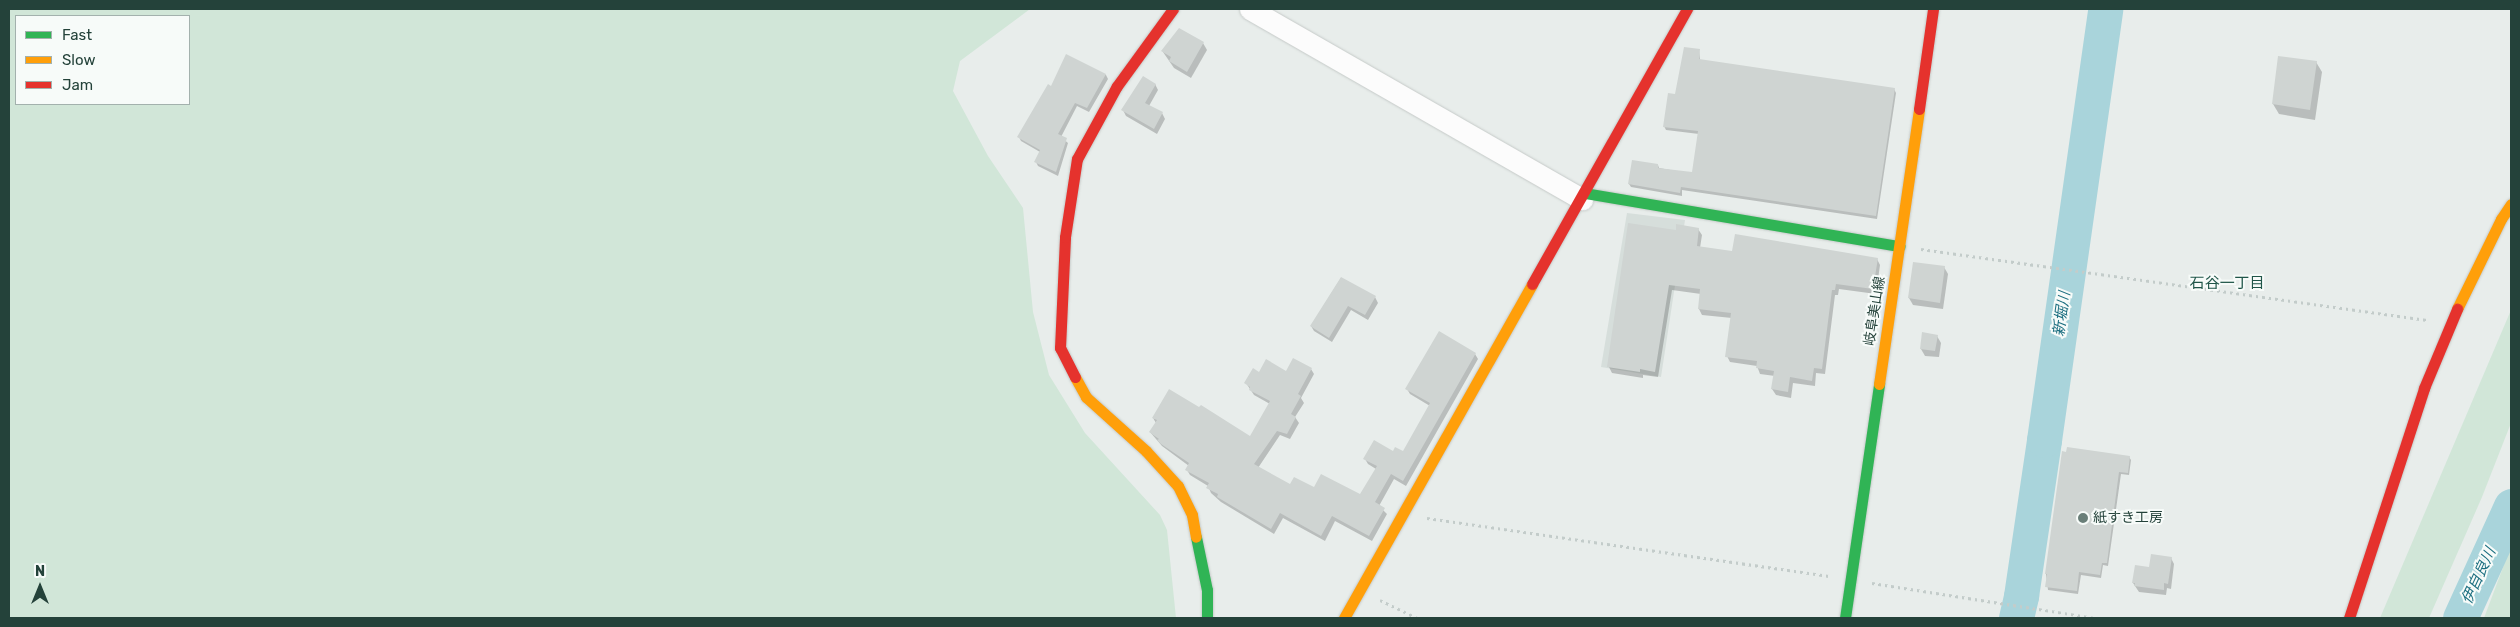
<!DOCTYPE html>
<meta charset="utf-8">
<style>
body{margin:0}
#map{position:relative;width:2520px;height:627px;overflow:hidden;background:#e8edeb;font-family:Rubik,"Noto Sans JP",sans-serif}
div>[style]{position:absolute}
.built>*{inset:0;background:#d6dedb}
.green>*{inset:0;background:#d1e6d8}
.shadow>*{inset:0;background:#0003}
.river>*{height:35px;margin:-17.5px;padding:0 17.5px;transform-origin:17.5px;border-radius:17.5px;background:#a9d4db}
.building>*{inset:0;background:#cfd4d2}
.path>*{height:3px;margin-top:-1.5px;transform-origin:0;background:repeating-linear-gradient(90deg,#c3ccca 0 2.5px,transparent 0 6.5px)}
.roads{filter:drop-shadow(0 0 1px #c5cac8) drop-shadow(0 0 1px #c5cac8)}
.street>*{height:21px;margin:-10.5px;padding:0 10.5px;transform-origin:10.5px;border-radius:10.5px;background:#fcfcfc}
.fast>*{height:11px;margin:-5.5px;padding:0 5.5px;transform-origin:5.5px;border-radius:5.5px;background:#30b455}
.slow>*{height:11px;margin:-5.5px;padding:0 5.5px;transform-origin:5.5px;border-radius:5.5px;background:#ff9f0a}
.jam>*{height:11px;margin:-5.5px;padding:0 5.5px;transform-origin:5.5px;border-radius:5.5px;background:#e5322d}
.dots>*{width:14px;height:14px;translate:-50% -50%;box-sizing:border-box;border:2px solid #f7fbf9;border-radius:50%}
span{translate:-50% -50%;white-space:nowrap;text-align:center;line-height:1.15;-webkit-text-stroke:4px #f7fbf9;paint-order:stroke}
.street-label{font-size:14px;color:#24423a}
.poi-label{font-size:14px;color:#24423a}
.left{translate:0 -50%;text-align:left}
.neighbourhood-label{font-size:15px;color:#1f5548}
.water-label{font-size:15px;color:#1c6f80;font-style:italic}
.frame{position:absolute;inset:0;border:10px solid #24423a;pointer-events:none}
.legend{position:absolute;left:15px;top:15px;width:175px;height:90px;box-sizing:border-box;background:#f7fbf9;border:1px solid #a3b1ad;margin:0;padding:6px 9px;list-style:none;font-size:15px;color:#24423a}
.legend li{display:flex;align-items:center;gap:10px;height:25px}
.legend b{width:25px;border:1px solid #a3b1ad}
.north{position:absolute;left:15px;top:562px;width:50px;height:50px;-webkit-text-stroke:4px #f7fbf9;paint-order:stroke;rotate:0deg;font-size:14px;font-weight:700;line-height:20px;text-align:center;color:#24423a}
.north::after{content:'';display:block;margin:auto;width:18px;height:22px;background:#24423a;clip-path:polygon(50% 0,100% 100%,50% 72%,0 100%)}
</style>
<div id="map">
<div class="built">
<div style="clip-path:polygon(1627px 213px,1685px 220px,1661px 377px,1601px 367px)"></div>
</div>
<div class="green">
<div style="clip-path:polygon(evenodd,9px 9px,1030px 9px,960px 61px,953px 91px,988px 156px,1023px 208px,1033px 312px,1049px 375px,1085px 433px,1160px 515px,1167px 530px,1176px 618px,9px 618px,9px 9px,16px 16px,189px 16px,189px 104px,16px 104px,16px 16px)"></div>
<div style="clip-path:polygon(2511px 310px,2511px 423px,2482px 497px,2429px 618px,2380px 618px)"></div>
<div style="clip-path:polygon(2511px 546px,2511px 618px,2484px 618px)"></div>
</div>
<div class="shadow">
<div style="clip-path:polygon(1203px 43px,1207px 50px,1191px 78px,1174px 68px,1163px 52px)"></div>
<div style="clip-path:polygon(1699px 50px,1700px 60px,1894px 89px,1896px 93px,1877px 219px,1682px 190px,1682px 196px,1631px 187px,1629px 184px,1658px 165px,1659px 168px,1693px 174px,1699px 134px,1666px 130px,1664px 126px,1676px 95px)"></div>
<div style="clip-path:polygon(1066px 56px,1106px 75px,1108px 79px,1089px 112px,1077px 106px,1061px 137px,1068px 143px,1058px 176px,1038px 166px,1036px 162px,1040px 152px,1021px 141px,1019px 137px,1052px 87px)"></div>
<div style="clip-path:polygon(2316px 62px,2322px 72px,2315px 120px,2279px 114px,2273px 104px)"></div>
<div style="clip-path:polygon(1155px 84px,1158px 90px,1149px 106px,1162px 113px,1165px 119px,1157px 134px,1126px 116px,1123px 110px)"></div>
<div style="clip-path:polygon(1698px 229px,1702px 235px,1700px 248px,1733px 252px,1877px 259px,1880px 265px,1876px 294px,1839px 289px,1838px 295px,1835px 295px,1825px 374px,1816px 373px,1815px 386px,1793px 383px,1791px 398px,1776px 395px,1772px 389px,1775px 376px,1760px 374px,1757px 366px,1730px 362px,1727px 356px,1732px 318px,1702px 315px,1699px 309px,1701px 294px,1672px 290px,1658px 377px,1643px 375px,1643px 378px,1612px 373px,1609px 367px,1677px 231px)"></div>
<div style="clip-path:polygon(1914px 263px,1944px 267px,1948px 274px,1943px 309px,1913px 305px,1909px 298px)"></div>
<div style="clip-path:polygon(1341px 278px,1375px 297px,1378px 303px,1368px 320px,1351px 310px,1332px 342px,1314px 331px,1311px 326px)"></div>
<div style="clip-path:polygon(1937px 336px,1941px 343px,1939px 357px,1925px 356px,1921px 349px)"></div>
<div style="clip-path:polygon(1475px 354px,1478px 359px,1406px 486px,1394px 479px,1379px 506px,1387px 514px,1372px 541px,1335px 521px,1325px 541px,1283px 518px,1274px 534px,1221px 502px,1211px 493px,1208px 486px,1190px 475px,1187px 470px,1189px 466px,1162px 446px,1150px 432px,1156px 423px,1153px 418px,1250px 438px,1270px 404px,1254px 395px,1246px 383px,1260px 373px,1311px 369px,1314px 374px,1301px 398px,1304px 403px,1295px 417px,1299px 423px,1290px 439px,1280px 435px,1258px 468px,1290px 486px,1361px 496px,1376px 469px,1368px 464px,1365px 459px,1393px 452px,1404px 453px,1430px 406px,1410px 394px,1407px 389px)"></div>
<div style="clip-path:polygon(2129px 457px,2131px 460px,2129px 475px,2121px 474px,2108px 566px,2103px 565px,2101px 578px,2081px 575px,2078px 594px,2048px 590px,2046px 574px)"></div>
<div style="clip-path:polygon(2171px 558px,2174px 564px,2171px 589px,2167px 588px,2166px 595px,2139px 592px,2133px 583px,2150px 569px)"></div>
</div>
<div class="river">
<div style="left:2016px;top:618px;width:23px;rotate:-77deg"></div>
<div style="left:2021px;top:596px;width:158px;rotate:-81.6deg"></div>
<div style="left:2044px;top:440px;width:435px;rotate:-81.9deg"></div>
<div style="left:2460px;top:618px;width:123px;rotate:-65.5deg"></div>
</div>
<div class="building">
<div style="clip-path:polygon(1179px 28px,1204px 42px,1187px 72px,1169px 61px,1171px 57px,1161px 51px)"></div>
<div style="clip-path:polygon(1684px 47px,1700px 49px,1699px 59px,1895px 88px,1876px 216px,1681px 187px,1680px 193px,1628px 184px,1632px 160px,1658px 164px,1658px 168px,1692px 172px,1698px 131px,1663px 127px,1668px 93px,1675px 94px)"></div>
<div style="clip-path:polygon(1066px 54px,1106px 74px,1087px 108px,1075px 103px,1058px 134px,1067px 138px,1056px 172px,1034px 162px,1040px 150px,1017px 137px,1048px 84px,1051px 86px)"></div>
<div style="clip-path:polygon(2278px 56px,2317px 61px,2310px 110px,2272px 104px)"></div>
<div style="clip-path:polygon(1143px 76px,1156px 84px,1145px 103px,1163px 112px,1154px 129px,1121px 110px)"></div>
<div style="clip-path:polygon(1628px 223px,1676px 230px,1676px 224px,1699px 228px,1697px 246px,1732px 251px,1735px 234px,1878px 258px,1873px 289px,1836px 284px,1835px 290px,1832px 290px,1822px 369px,1814px 368px,1812px 381px,1790px 377px,1788px 392px,1771px 389px,1774px 371px,1756px 368px,1757px 361px,1725px 357px,1731px 313px,1698px 309px,1700px 289px,1669px 285px,1655px 372px,1640px 369px,1640px 372px,1607px 367px)"></div>
<div style="clip-path:polygon(1913px 262px,1945px 266px,1940px 303px,1908px 298px)"></div>
<div style="clip-path:polygon(1341px 277px,1376px 296px,1365px 315px,1348px 306px,1329px 338px,1310px 326px)"></div>
<div style="clip-path:polygon(1439px 331px,1476px 353px,1403px 481px,1391px 474px,1375px 502px,1385px 508px,1369px 536px,1332px 516px,1321px 536px,1280px 513px,1271px 529px,1217px 497px,1218px 494px,1206px 488px,1209px 483px,1185px 470px,1189px 463px,1161px 444px,1157px 440px,1159px 439px,1149px 432px,1157px 420px,1152px 418px,1169px 389px,1199px 407px,1201px 405px,1250px 436px,1270px 401px,1249px 390px,1250px 387px,1244px 383px,1253px 368px,1259px 372px,1266px 359px,1286px 371px,1293px 358px,1312px 368px,1298px 394px,1301px 396px,1291px 414px,1296px 417px,1287px 434px,1277px 431px,1254px 464px,1290px 484px,1294px 477px,1314px 487px,1321px 474px,1360px 494px,1377px 466px,1363px 459px,1374px 440px,1393px 451px,1395px 447px,1403px 451px,1430px 403px,1405px 389px)"></div>
<div style="clip-path:polygon(1922px 332px,1938px 335px,1935px 351px,1920px 349px)"></div>
<div style="clip-path:polygon(2067px 447px,2130px 456px,2128px 473px,2119px 472px,2107px 563px,2102px 563px,2100px 575px,2079px 572px,2077px 591px,2045px 587px,2047px 574px,2045px 574px,2062px 451px,2066px 452px)"></div>
<div style="clip-path:polygon(2151px 554px,2172px 557px,2168px 584px,2164px 583px,2164px 590px,2134px 586px,2135px 583px,2132px 583px,2135px 565px,2149px 567px)"></div>
</div>
<div class="path">
<div style="left:1921px;top:249px;width:511px;rotate:7.99deg"></div>
<div style="left:1427px;top:518px;width:406px;rotate:8.2deg"></div>
<div style="left:1872px;top:583px;width:227px;rotate:8.9deg"></div>
<div style="left:1380px;top:600px;width:41px;rotate:25.9deg"></div>
</div>
<div class="roads">
<div class="street">
<div style="left:1250px;top:9px;width:383px;rotate:29.8deg"></div>
</div>
<div class="fast">
<div style="left:1585px;top:193px;width:319px;rotate:9.6deg"></div>
<div style="left:1196px;top:537px;width:54px;rotate:78.3deg"></div>
<div style="left:1207px;top:590px;width:28px;rotate:90deg"></div>
<div style="left:1845px;top:618px;width:236px;rotate:-81.7deg"></div>
</div>
<div class="slow">
<div style="left:2457px;top:309px;width:100px;rotate:-63.9deg"></div>
<div style="left:2501px;top:219px;width:18px;rotate:-56deg"></div>
<div style="left:1075px;top:377px;width:23px;rotate:61deg"></div>
<div style="left:1086px;top:397px;width:81px;rotate:42deg"></div>
<div style="left:1146px;top:451px;width:47px;rotate:47.6deg"></div>
<div style="left:1178px;top:486px;width:32px;rotate:64deg"></div>
<div style="left:1192px;top:515px;width:22px;rotate:80deg"></div>
<div style="left:1879px;top:384px;width:278px;rotate:-81.7deg"></div>
<div style="left:1344px;top:618px;width:383px;rotate:-60.6deg"></div>
</div>
<div class="jam">
<div style="left:1919px;top:109px;width:101px;rotate:-82deg"></div>
<div style="left:1532px;top:284px;width:316px;rotate:-60.6deg"></div>
<div style="left:1075px;top:377px;width:33px;rotate:-117deg"></div>
<div style="left:1060px;top:348px;width:111px;rotate:-87.4deg"></div>
<div style="left:1065px;top:237px;width:79px;rotate:-81.3deg"></div>
<div style="left:1077px;top:159px;width:83px;rotate:-61.3deg"></div>
<div style="left:1117px;top:86px;width:95px;rotate:-54deg"></div>
<div style="left:2349px;top:618px;width:242px;rotate:-71.9deg"></div>
<div style="left:2424px;top:388px;width:86px;rotate:-67.3deg"></div>
</div>
</div>
<div class="dots">
<div style="left:2083px;top:518px;background:#697e78"></div>
</div>
<div class="street-label">
<span style="left:1875px;top:311px;rotate:-81deg">岐阜美山線</span>
</div>
<div class="poi-label">
<span class="left" style="left:2093px;top:518px">紙すき工房</span>
</div>
<div class="neighbourhood-label">
<span style="left:2227px;top:284px">石谷一丁目</span>
</div>
<div class="water-label">
<span style="left:2062px;top:314px;rotate:-82deg">新堀川</span>
<span style="left:2479px;top:576px;rotate:-65deg">伊自良川</span>
</div>
<div class="frame"></div>
<ul class="legend">
<li><b style="height:6px;background:#30b455"></b>Fast</li>
<li><b style="height:6px;background:#ff9f0a"></b>Slow</li>
<li><b style="height:6px;background:#e5322d"></b>Jam</li>
</ul>
<div class="north">N</div>
</div>
